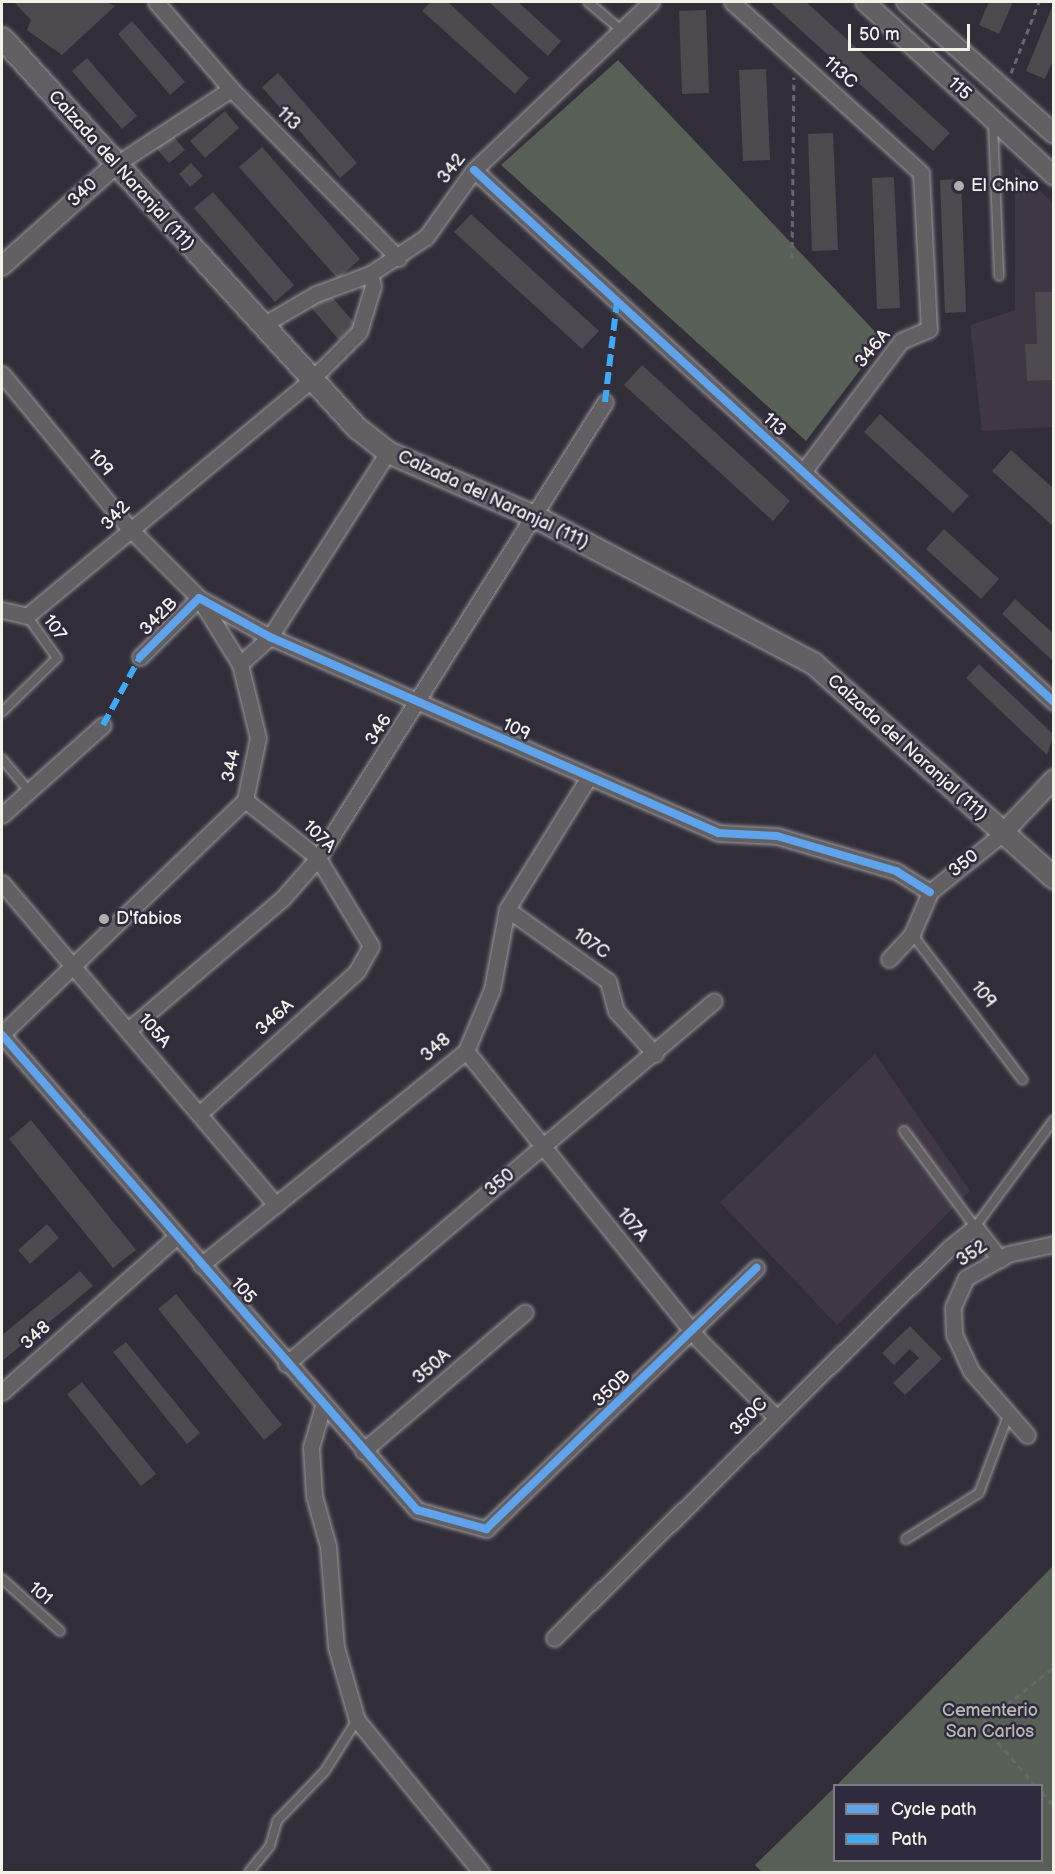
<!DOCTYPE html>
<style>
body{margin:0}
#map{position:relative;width:1055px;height:1874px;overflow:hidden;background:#312e39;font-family:"Balsamiq Sans",sans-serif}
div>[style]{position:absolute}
.built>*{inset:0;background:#3f3743}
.green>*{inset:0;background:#575f56}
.building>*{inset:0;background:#4e494e}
.path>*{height:3px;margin-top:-1.5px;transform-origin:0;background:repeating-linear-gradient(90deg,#68666b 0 6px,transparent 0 10.5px)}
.roads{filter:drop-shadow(0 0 2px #9a989b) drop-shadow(0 0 2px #9a989b)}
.service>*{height:8px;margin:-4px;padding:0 4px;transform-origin:4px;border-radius:4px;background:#626063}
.minor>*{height:15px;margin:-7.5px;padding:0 7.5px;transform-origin:7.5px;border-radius:7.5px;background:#626063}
.tertiary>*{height:18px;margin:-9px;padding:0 9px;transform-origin:9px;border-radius:9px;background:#626063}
.secondary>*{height:21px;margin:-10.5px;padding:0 10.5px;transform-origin:10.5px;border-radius:10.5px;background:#626063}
.quiet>*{height:6px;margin-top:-3px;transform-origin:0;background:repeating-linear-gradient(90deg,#3fa9f5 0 12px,transparent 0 18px)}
.cycleway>*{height:8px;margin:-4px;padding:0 4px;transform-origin:4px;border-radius:4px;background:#60a3ed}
.dots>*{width:16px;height:16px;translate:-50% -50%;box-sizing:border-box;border:3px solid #2f2a3d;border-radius:50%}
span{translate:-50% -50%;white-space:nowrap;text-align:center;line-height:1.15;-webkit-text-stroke:5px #2f2a3d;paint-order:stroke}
.street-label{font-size:18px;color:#f4f1e8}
.poi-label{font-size:18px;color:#f4f1e8}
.left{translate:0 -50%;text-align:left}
.park-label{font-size:18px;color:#b8baaf}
.frame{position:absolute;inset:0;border:3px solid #f4f1e8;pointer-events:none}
.legend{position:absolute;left:833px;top:1784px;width:210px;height:78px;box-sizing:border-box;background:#2f2a3d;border:2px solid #7e7a81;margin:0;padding:8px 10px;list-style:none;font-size:18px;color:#f4f1e8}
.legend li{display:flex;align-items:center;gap:12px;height:30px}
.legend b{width:30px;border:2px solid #7e7a81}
.scale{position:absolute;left:848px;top:24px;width:122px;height:27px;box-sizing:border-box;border:3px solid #f4f1e8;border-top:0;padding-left:8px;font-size:18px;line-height:21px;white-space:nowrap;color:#f4f1e8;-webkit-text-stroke:4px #2f2a3d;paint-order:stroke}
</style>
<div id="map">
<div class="built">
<div style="clip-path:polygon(1015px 167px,1053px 203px,1053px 427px,982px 431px,970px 325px,1015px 310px)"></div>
<div style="clip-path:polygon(875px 1054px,970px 1191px,837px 1325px,720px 1202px)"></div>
</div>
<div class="green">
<div style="clip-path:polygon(618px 60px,883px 340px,806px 441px,501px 165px)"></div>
<div style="clip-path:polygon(1053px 1566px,1053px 1872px,762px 1872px,755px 1865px,834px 1788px,834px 1860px,1042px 1860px,1042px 1786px,837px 1785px)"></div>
</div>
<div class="building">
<div style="clip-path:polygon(14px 2px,106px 2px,115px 6px,62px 55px,27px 30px,31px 20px)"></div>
<div style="clip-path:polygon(431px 2px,448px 2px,529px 78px,515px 94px,422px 11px)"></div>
<div style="clip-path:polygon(489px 2px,518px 2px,561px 41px,548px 56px)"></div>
<div style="clip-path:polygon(770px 2px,806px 2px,950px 133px,933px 151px)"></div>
<div style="clip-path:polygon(989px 2px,1013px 2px,999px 34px,979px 25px)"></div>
<div style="clip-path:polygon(1053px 5px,1054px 58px,1045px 79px,1026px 71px)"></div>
<div style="clip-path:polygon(706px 10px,709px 93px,682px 94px,679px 11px)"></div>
<div style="clip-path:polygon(132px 21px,185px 82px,170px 95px,118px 34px)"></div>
<div style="clip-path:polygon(87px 58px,137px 116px,122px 129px,72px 71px)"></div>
<div style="clip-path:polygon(766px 69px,770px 160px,743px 161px,739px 70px)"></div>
<div style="clip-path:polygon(278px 73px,357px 163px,340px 178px,262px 87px)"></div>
<div style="clip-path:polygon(225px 111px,239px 128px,205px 158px,190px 141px)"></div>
<div style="clip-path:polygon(833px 133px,838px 250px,812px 251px,808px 134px)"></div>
<div style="clip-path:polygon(171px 134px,185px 150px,169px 163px,156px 148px)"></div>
<div style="clip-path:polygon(262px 147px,360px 259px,338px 279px,239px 167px)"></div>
<div style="clip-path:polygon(191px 163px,203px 176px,190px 187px,179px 174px)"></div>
<div style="clip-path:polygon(894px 177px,900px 308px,877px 309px,872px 178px)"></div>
<div style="clip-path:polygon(961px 179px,966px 312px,945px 313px,940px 180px)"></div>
<div style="clip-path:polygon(213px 192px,294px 285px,275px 302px,194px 208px)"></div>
<div style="clip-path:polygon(471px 214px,599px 331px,582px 349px,454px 232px)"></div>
<div style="clip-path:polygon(327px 291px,356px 325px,339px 340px,310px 306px)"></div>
<div style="clip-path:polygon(1035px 292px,1054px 292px,1054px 380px,1027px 381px,1025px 344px,1037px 344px)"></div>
<div style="clip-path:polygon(642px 365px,790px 501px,773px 521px,624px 385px)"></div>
<div style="clip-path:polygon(880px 414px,969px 496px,953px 513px,864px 432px)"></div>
<div style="clip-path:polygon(1011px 450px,1054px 489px,1054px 527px,992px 471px)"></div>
<div style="clip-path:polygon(944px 529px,999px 579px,981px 599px,926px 549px)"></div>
<div style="clip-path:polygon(1015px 599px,1054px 634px,1054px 662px,1002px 614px)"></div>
<div style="clip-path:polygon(979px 664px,1054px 735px,1047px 755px,966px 678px)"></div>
<div style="clip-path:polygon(31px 1120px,136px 1250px,113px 1268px,9px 1139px)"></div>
<div style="clip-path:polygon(47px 1224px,59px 1238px,30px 1264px,18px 1250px)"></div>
<div style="clip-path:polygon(80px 1271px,93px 1286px,2px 1361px,2px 1335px)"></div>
<div style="clip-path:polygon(176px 1294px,282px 1425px,264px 1440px,158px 1309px)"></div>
<div style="clip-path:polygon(910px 1326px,942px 1359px,905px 1395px,893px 1383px,919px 1358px,910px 1349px,894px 1365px,882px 1353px)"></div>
<div style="clip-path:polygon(126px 1342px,200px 1433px,187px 1444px,113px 1352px)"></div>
<div style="clip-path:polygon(82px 1382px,156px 1474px,141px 1486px,67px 1394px)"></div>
</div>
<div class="path">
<div style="left:1011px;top:73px;width:76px;rotate:-68.5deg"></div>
<div style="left:792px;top:258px;width:181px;rotate:-89.4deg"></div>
<div style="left:1036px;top:1786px;width:82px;rotate:-131.1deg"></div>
<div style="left:982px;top:1724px;width:92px;rotate:-38.4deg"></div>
<div style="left:1042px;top:1792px;width:18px;rotate:49deg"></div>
</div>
<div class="roads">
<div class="service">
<div style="left:588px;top:2px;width:43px;rotate:40.3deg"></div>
<div style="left:993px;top:124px;width:152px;rotate:87.7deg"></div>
<div style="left:2px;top:712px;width:77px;rotate:-44.5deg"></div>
<div style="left:57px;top:658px;width:52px;rotate:-125.5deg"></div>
<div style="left:2px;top:759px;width:42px;rotate:49.8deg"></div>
<div style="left:912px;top:934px;width:183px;rotate:52.8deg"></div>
<div style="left:904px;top:1131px;width:119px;rotate:53.5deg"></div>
<div style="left:975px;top:1227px;width:133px;rotate:-53.6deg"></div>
<div style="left:906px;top:1539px;width:86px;rotate:-32.2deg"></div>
<div style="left:979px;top:1493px;width:85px;rotate:-69.4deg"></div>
<div style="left:2px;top:1579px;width:78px;rotate:41.9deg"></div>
<div style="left:249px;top:1872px;width:33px;rotate:-51deg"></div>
<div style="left:270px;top:1846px;width:26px;rotate:-74deg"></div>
<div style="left:277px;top:1821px;width:69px;rotate:-46.2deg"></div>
<div style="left:325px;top:1771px;width:60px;rotate:-57.9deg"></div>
</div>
<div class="minor">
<div style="left:156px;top:2px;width:115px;rotate:49.2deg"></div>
<div style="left:231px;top:89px;width:238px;rotate:45.3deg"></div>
<div style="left:732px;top:2px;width:255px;rotate:42.1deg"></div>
<div style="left:921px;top:173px;width:156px;rotate:87.1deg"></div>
<div style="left:929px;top:329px;width:30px;rotate:157deg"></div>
<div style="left:901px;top:341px;width:164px;rotate:126.8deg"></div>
<div style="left:115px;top:165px;width:139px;rotate:-33.2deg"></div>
<div style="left:474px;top:170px;width:787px;rotate:42.53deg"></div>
<div style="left:261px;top:326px;width:64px;rotate:-30.2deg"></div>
<div style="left:316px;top:294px;width:58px;rotate:-20.3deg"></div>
<div style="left:370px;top:274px;width:67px;rotate:-33.5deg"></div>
<div style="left:426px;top:237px;width:82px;rotate:-54.4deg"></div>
<div style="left:474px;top:170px;width:244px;rotate:-43.5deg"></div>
<div style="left:2px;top:374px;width:198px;rotate:50.5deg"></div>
<div style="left:128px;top:527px;width:100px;rotate:45deg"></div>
<div style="left:199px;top:598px;width:78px;rotate:58.2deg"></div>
<div style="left:2px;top:610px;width:26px;rotate:13deg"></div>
<div style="left:27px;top:616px;width:368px;rotate:-39.7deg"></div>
<div style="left:310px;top:381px;width:69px;rotate:-45deg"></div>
<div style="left:359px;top:332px;width:48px;rotate:-73.1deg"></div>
<div style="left:373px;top:286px;width:12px;rotate:-104deg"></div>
<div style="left:140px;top:657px;width:83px;rotate:-45deg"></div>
<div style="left:199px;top:598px;width:81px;rotate:28.8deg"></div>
<div style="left:270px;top:637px;width:489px;rotate:23.6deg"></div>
<div style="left:718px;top:833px;width:59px;rotate:2.9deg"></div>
<div style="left:777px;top:836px;width:124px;rotate:16.4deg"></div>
<div style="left:896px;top:871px;width:40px;rotate:32deg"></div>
<div style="left:2px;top:815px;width:135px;rotate:-41.7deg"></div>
<div style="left:2px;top:883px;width:423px;rotate:49.6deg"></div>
<div style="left:507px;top:909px;width:124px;rotate:35.5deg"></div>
<div style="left:608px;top:981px;width:31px;rotate:75deg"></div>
<div style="left:616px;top:1011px;width:58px;rotate:47.8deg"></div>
<div style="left:889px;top:959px;width:34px;rotate:-47deg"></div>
<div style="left:912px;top:934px;width:46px;rotate:-66.8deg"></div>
<div style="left:930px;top:892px;width:92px;rotate:-38.9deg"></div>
<div style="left:128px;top:1030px;width:202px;rotate:-40.4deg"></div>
<div style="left:282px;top:899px;width:55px;rotate:-48.7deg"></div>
<div style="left:318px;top:858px;width:539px;rotate:-57.81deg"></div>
<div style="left:2px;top:1034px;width:337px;rotate:-43.9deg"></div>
<div style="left:245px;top:800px;width:63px;rotate:-78.2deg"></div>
<div style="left:258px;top:738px;width:76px;rotate:-103.7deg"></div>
<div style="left:240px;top:664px;width:40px;rotate:-42deg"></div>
<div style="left:270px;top:637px;width:219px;rotate:-57.5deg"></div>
<div style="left:2px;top:1035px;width:631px;rotate:48.86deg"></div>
<div style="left:417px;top:1510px;width:72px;rotate:15.4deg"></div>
<div style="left:486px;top:1529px;width:376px;rotate:-44deg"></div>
<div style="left:466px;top:1051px;width:371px;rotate:51.1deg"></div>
<div style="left:699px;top:1340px;width:109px;rotate:45deg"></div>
<div style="left:199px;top:1114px;width:213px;rotate:-42.1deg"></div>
<div style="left:357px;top:971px;width:29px;rotate:-61deg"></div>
<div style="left:371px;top:946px;width:103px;rotate:-121.1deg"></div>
<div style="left:318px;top:858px;width:93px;rotate:-141.5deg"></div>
<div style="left:201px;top:1265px;width:341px;rotate:-38.9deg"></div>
<div style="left:466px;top:1051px;width:67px;rotate:-67.2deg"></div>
<div style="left:492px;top:989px;width:81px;rotate:-79.4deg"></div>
<div style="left:507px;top:909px;width:152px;rotate:-58.2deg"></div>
<div style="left:286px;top:1364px;width:561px;rotate:-40.3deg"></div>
<div style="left:2px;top:1392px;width:233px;rotate:-41.7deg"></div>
<div style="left:323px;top:1406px;width:43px;rotate:106.3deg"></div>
<div style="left:311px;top:1447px;width:49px;rotate:86.5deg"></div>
<div style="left:314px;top:1496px;width:52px;rotate:74.4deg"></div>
<div style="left:328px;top:1546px;width:101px;rotate:85.5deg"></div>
<div style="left:336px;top:1647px;width:76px;rotate:74deg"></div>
<div style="left:357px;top:1720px;width:196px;rotate:50.8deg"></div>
<div style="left:1027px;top:1435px;width:85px;rotate:-131.2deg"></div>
<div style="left:971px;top:1371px;width:41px;rotate:-114.7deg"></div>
<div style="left:954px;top:1334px;width:27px;rotate:-92deg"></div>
<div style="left:953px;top:1307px;width:32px;rotate:-66deg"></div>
<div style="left:966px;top:1278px;width:48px;rotate:-29.7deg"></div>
<div style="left:1008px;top:1254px;width:47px;rotate:-12.3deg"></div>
<div style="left:363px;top:1451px;width:213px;rotate:-40.6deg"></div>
<div style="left:554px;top:1638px;width:555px;rotate:-44.64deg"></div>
<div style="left:949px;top:1248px;width:33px;rotate:-39deg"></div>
<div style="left:975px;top:1227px;width:41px;rotate:52deg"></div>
</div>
<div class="tertiary">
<div style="left:865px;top:2px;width:257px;rotate:42.6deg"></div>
<div style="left:906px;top:2px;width:198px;rotate:41.7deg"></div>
<div style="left:2px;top:266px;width:152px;rotate:-41.8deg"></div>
<div style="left:1002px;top:834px;width:76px;rotate:-46.6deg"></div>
</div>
<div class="secondary">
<div style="left:2px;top:38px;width:526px;rotate:47.7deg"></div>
<div style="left:356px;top:427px;width:41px;rotate:38deg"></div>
<div style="left:388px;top:452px;width:162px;rotate:23.7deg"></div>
<div style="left:536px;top:517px;width:313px;rotate:27.8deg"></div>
<div style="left:813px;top:663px;width:323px;rotate:41.7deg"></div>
</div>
</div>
<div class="quiet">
<div style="left:605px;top:402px;width:102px;rotate:-83.2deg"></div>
<div style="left:103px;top:725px;width:77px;rotate:-61.4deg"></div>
</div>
<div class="cycleway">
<div style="left:474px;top:170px;width:787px;rotate:42.53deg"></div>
<div style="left:140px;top:657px;width:83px;rotate:-45deg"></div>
<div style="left:199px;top:598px;width:81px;rotate:28.8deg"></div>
<div style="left:270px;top:637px;width:489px;rotate:23.6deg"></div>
<div style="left:718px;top:833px;width:59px;rotate:2.9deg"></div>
<div style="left:777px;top:836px;width:124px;rotate:16.4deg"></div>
<div style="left:896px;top:871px;width:40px;rotate:32deg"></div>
<div style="left:2px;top:1035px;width:631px;rotate:48.86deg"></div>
<div style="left:417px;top:1510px;width:72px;rotate:15.4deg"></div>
<div style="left:486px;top:1529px;width:376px;rotate:-44deg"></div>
</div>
<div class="dots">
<div style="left:959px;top:186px;background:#b0adab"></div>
<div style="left:104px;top:919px;background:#b0adab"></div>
</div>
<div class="street-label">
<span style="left:840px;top:73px;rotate:42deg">113C</span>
<span style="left:959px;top:89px;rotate:43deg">115</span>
<span style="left:288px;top:119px;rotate:45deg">113</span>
<span style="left:452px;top:169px;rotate:-52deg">342</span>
<span style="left:121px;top:171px;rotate:48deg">Calzada del Naranjal (111)</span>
<span style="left:83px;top:193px;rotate:-42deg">340</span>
<span style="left:873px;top:349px;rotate:-50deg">346A</span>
<span style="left:774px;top:425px;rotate:43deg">113</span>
<span style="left:100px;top:463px;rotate:50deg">109</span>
<span style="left:493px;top:500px;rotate:25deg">Calzada del Naranjal (111)</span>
<span style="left:116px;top:516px;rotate:-46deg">342</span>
<span style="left:159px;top:617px;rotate:-45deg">342B</span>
<span style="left:54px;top:628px;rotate:54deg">107</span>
<span style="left:379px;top:730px;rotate:-57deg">346</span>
<span style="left:516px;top:730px;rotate:25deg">109</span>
<span style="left:907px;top:748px;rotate:42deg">Calzada del Naranjal (111)</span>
<span style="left:232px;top:766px;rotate:-78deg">344</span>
<span style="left:319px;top:837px;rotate:44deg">107A</span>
<span style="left:964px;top:864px;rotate:-38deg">350</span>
<span style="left:591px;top:944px;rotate:35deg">107C</span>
<span style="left:983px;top:995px;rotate:53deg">109</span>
<span style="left:275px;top:1018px;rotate:-42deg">346A</span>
<span style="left:154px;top:1031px;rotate:49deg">105A</span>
<span style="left:436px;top:1048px;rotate:-42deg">348</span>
<span style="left:500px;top:1183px;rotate:-40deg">350</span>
<span style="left:632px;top:1225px;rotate:51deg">107A</span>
<span style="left:972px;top:1254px;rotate:-34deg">352</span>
<span style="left:243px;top:1291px;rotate:49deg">105</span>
<span style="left:36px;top:1336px;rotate:-42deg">348</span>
<span style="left:432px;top:1367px;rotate:-41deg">350A</span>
<span style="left:612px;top:1389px;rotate:-44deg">350B</span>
<span style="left:749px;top:1417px;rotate:-45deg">350C</span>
<span style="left:40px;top:1594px;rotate:41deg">101</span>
</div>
<div class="poi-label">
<span class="left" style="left:971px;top:186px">El Chino</span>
<span class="left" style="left:116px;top:919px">D'fabios</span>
</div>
<div class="park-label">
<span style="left:990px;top:1722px">Cementerio<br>San Carlos</span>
</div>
<div class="frame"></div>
<ul class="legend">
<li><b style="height:8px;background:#60a3ed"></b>Cycle path</li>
<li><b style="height:8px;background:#3fa9f5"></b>Path</li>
</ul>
<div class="scale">50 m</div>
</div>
